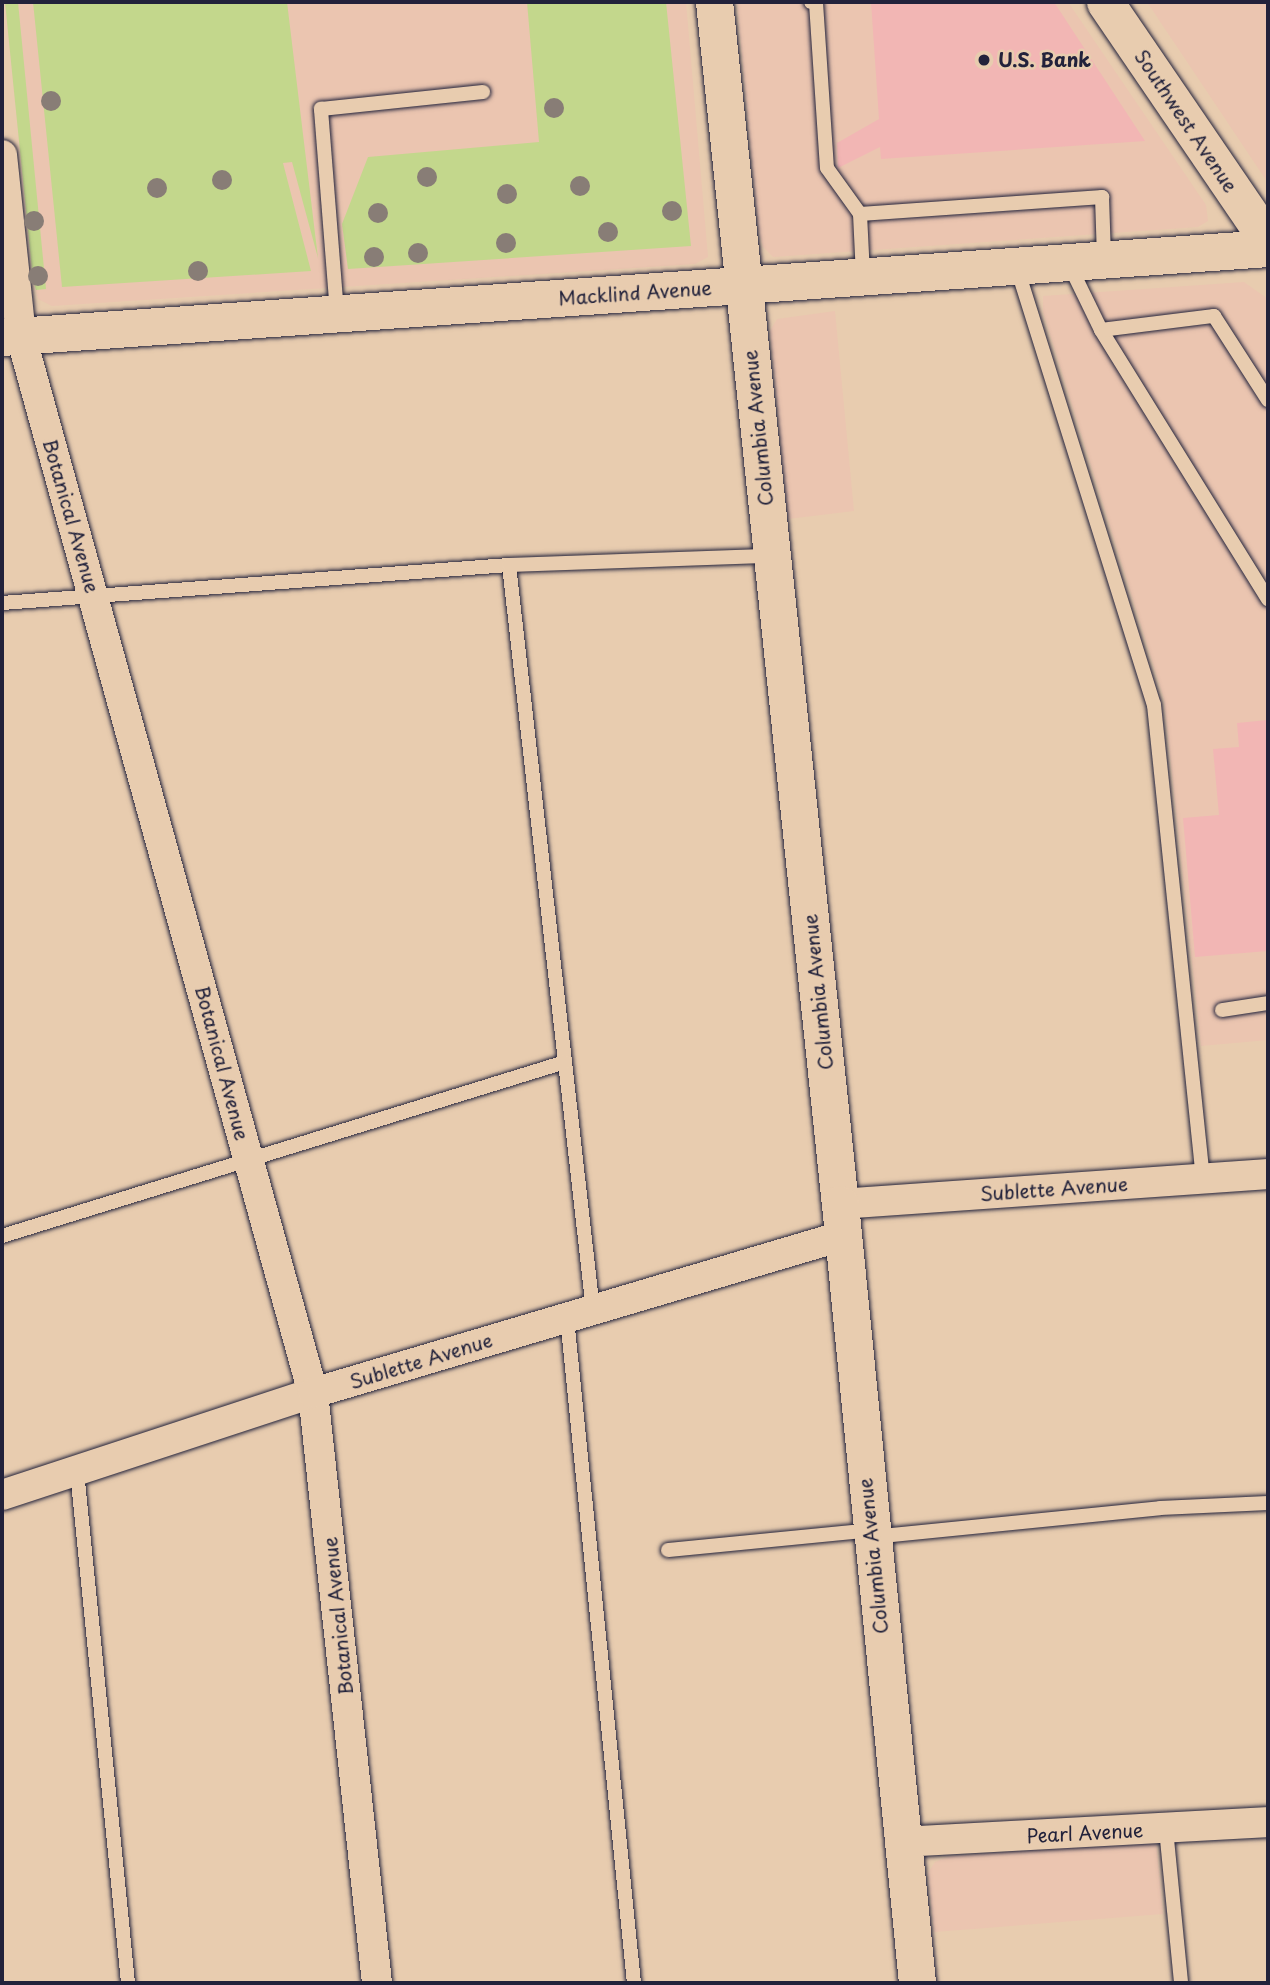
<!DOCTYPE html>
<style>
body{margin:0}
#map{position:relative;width:1270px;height:1985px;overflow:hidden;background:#e8ccaf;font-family:"Playpen Sans",sans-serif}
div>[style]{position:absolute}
.built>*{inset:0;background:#ebc5b0}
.green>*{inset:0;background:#c3d78c}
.building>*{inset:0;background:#f2b6b4}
.roads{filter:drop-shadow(0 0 2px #22223b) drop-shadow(0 0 2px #22223b)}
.service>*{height:14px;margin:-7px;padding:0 7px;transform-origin:7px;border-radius:7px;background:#e8ccaf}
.minor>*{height:30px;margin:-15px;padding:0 15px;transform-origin:15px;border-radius:15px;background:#e8ccaf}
.tertiary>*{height:37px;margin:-18.5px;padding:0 18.5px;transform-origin:18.5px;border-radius:18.5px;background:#e8ccaf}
.trees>*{width:20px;height:20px;margin:-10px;border-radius:50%;background:#887d76}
.dots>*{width:19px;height:19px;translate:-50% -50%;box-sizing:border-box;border:4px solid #e8ccaf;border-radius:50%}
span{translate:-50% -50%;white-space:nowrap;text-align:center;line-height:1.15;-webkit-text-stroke:5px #e8ccaf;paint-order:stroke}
.poi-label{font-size:19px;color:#22223b;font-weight:700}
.left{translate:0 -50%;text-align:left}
.street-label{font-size:19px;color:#22223b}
.frame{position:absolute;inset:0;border:4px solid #22223b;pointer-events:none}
</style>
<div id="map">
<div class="built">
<div style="clip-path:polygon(5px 2px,686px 2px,708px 257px,695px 264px,52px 306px,38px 299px,33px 280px)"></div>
<div style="clip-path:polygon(737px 2px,1068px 2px,1206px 205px,1208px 221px,1198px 227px,773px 257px,763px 247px,758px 227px)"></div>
<div style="clip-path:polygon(1147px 2px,1268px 2px,1268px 183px)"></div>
<div style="clip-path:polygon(1244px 282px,1268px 299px,1268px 1040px,1201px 1046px,1164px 699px,1043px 312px,1043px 296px)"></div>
<div style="clip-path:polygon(835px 311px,854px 511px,788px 519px,770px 331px,777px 319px)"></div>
<div style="clip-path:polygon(1156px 1841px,1163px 1914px,934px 1932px,928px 1873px,935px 1862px,951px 1856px)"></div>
</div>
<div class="green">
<div style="clip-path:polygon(5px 2px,18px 2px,46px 289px,36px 290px,33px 280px)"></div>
<div style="clip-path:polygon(33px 2px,287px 2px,318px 258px,292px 162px,283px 163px,311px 271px,62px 287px)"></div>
<div style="clip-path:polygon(527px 2px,666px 2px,691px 246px,348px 269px,342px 224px,368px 157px,539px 142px)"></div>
</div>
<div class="building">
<div style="clip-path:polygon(871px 2px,1054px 2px,1145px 141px,881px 159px,880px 147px,838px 168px,837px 143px,879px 119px)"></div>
<div style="clip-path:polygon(1268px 720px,1268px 951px,1195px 957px,1183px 818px,1219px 815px,1213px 749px,1239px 747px,1237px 723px)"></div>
</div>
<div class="roads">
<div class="service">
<div style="left:811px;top:2px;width:5px;rotate:11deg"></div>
<div style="left:816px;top:3px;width:165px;rotate:86.2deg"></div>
<div style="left:827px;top:168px;width:57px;rotate:54.3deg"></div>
<div style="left:860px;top:214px;width:62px;rotate:87.2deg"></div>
<div style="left:860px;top:214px;width:243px;rotate:-4deg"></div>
<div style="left:1102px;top:197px;width:60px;rotate:88.1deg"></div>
<div style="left:1069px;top:264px;width:73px;rotate:64.1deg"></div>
<div style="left:1101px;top:330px;width:317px;rotate:58.2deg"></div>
<div style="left:1017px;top:268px;width:458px;rotate:72.6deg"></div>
<div style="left:1154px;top:705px;width:477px;rotate:84.1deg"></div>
<div style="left:337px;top:313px;width:205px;rotate:-94.5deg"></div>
<div style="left:321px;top:109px;width:163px;rotate:-6deg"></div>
<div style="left:1101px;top:330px;width:114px;rotate:-7.1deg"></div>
<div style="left:1214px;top:316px;width:100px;rotate:57.3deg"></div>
<div style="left:509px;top:565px;width:750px;rotate:83.57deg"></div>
<div style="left:2px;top:603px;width:508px;rotate:-4.29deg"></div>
<div style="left:509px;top:565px;width:262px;rotate:-2deg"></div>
<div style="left:1222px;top:1010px;width:47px;rotate:-8.7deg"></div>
<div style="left:2px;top:1236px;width:589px;rotate:-17.17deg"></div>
<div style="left:567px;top:1318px;width:668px;rotate:84.25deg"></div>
<div style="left:77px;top:1471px;width:515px;rotate:84.31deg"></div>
<div style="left:872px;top:1537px;width:289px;rotate:-5.7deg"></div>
<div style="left:1160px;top:1508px;width:108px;rotate:-2.7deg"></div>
<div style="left:668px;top:1550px;width:204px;rotate:-5.6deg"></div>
<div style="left:1166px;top:1829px;width:155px;rotate:84.4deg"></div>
</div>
<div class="minor">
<div style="left:2px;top:155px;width:182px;rotate:84deg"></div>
<div style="left:21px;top:336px;width:1097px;rotate:74.56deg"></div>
<div style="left:313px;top:1393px;width:593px;rotate:83.81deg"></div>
<div style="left:840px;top:1204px;width:429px;rotate:-4deg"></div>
<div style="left:2px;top:1495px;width:327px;rotate:-18.2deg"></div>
<div style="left:313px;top:1393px;width:552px;rotate:-16.53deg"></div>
<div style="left:902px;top:1842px;width:367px;rotate:-3.1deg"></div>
</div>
<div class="tertiary">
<div style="left:714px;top:2px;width:1209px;rotate:84.02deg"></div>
<div style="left:840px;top:1204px;width:783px;rotate:84.35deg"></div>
<div style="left:1105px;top:2px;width:289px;rotate:55.7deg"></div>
<div style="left:2px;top:337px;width:1269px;rotate:-4.02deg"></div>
</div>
</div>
<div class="trees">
<div style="left:51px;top:101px"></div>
<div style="left:554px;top:108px"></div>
<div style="left:427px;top:177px"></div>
<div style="left:222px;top:180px"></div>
<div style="left:580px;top:186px"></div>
<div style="left:157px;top:188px"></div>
<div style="left:507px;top:194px"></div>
<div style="left:672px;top:211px"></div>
<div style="left:378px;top:213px"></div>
<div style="left:34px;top:221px"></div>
<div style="left:608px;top:232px"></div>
<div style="left:506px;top:243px"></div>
<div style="left:418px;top:253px"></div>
<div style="left:374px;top:257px"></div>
<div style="left:198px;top:271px"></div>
<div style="left:38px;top:276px"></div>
</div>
<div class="dots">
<div style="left:984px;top:60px;background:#22223b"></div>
</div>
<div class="poi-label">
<span class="left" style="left:998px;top:60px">U.S. Bank</span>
</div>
<div class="street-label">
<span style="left:1186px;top:121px;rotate:56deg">Southwest Avenue</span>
<span style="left:635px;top:293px;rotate:-4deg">Macklind Avenue</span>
<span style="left:758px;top:428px;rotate:-96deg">Columbia Avenue</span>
<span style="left:71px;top:516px;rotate:74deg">Botanical Avenue</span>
<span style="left:818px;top:992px;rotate:-96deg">Columbia Avenue</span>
<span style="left:222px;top:1063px;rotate:75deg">Botanical Avenue</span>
<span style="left:1054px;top:1189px;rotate:-4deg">Sublette Avenue</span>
<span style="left:421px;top:1361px;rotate:-17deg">Sublette Avenue</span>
<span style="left:873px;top:1556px;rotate:-96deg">Columbia Avenue</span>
<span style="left:338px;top:1616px;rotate:-96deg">Botanical Avenue</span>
<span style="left:1085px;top:1833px;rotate:-3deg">Pearl Avenue</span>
</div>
<div class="frame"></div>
</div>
